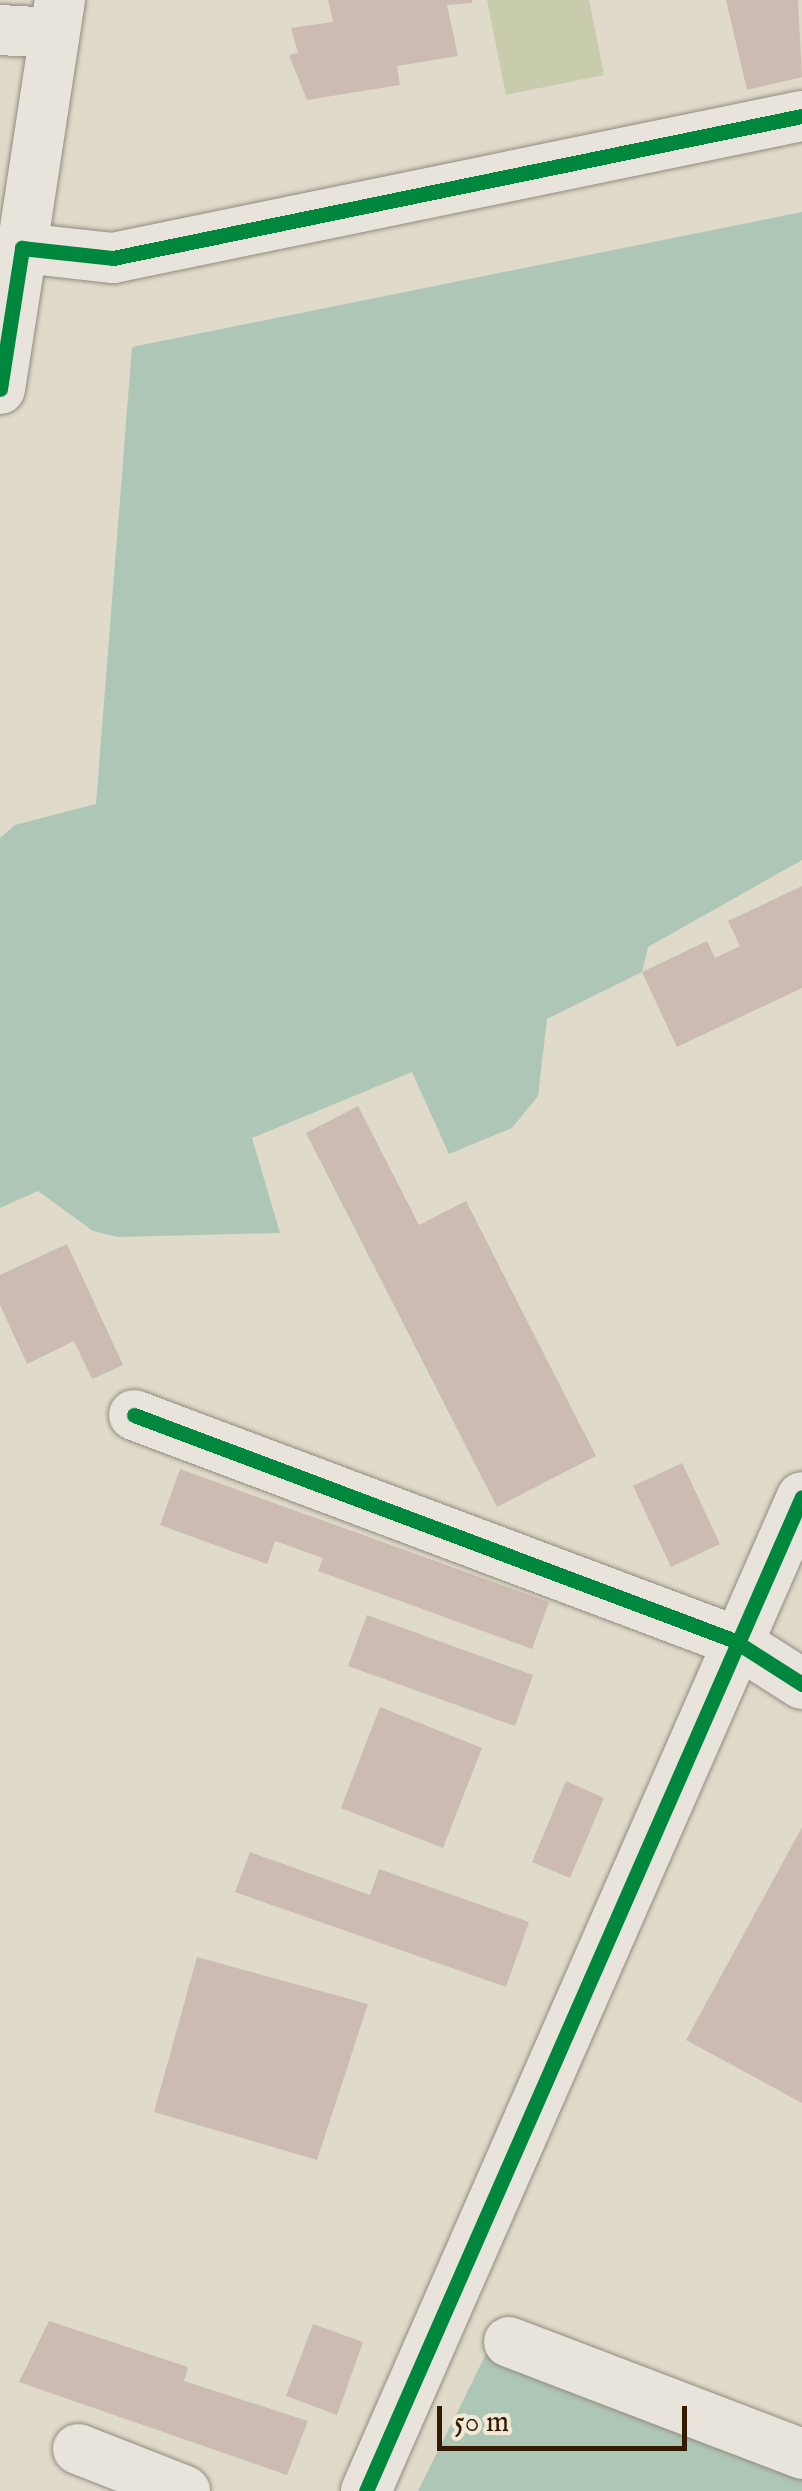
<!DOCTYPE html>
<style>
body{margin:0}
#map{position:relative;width:802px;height:2491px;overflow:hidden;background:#e0dacb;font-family:"IM FELL English",serif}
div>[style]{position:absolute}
.green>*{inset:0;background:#c9ccac}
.water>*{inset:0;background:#aec6b5}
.building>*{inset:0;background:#ccbbb2}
.roads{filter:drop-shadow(0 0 2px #918b7f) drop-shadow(0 0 2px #918b7f)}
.minor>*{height:50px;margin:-25px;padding:0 25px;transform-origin:25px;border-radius:25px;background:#e8e4dc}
.cycleway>*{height:15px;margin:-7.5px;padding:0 7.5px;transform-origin:7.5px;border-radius:7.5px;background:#00873e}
span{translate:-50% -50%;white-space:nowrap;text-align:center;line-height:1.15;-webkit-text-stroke:8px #f1e9d7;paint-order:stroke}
.scale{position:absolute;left:437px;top:2406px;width:250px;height:45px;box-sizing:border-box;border:5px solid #341b00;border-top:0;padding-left:12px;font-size:30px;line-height:35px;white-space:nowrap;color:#341b00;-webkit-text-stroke:8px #f1e9d7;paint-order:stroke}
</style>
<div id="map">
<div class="green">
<div style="clip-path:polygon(487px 0,589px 0,604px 75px,506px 95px)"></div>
</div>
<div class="water">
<div style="clip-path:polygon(802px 212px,802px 860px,648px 947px,642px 972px,547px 1019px,538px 1096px,512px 1128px,449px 1154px,412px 1072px,252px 1138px,280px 1233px,118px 1237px,93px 1231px,38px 1191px,0 1208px,0 838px,15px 825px,96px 804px,132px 347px)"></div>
<div style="clip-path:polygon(486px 2354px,802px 2474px,802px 2491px,418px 2491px)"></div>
</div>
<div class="building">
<div style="clip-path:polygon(328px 0,472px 0,472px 3px,447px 5px,458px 56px,397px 66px,400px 85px,307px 100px,289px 55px,298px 53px,291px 28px,333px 22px)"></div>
<div style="clip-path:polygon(726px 0,798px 0,802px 77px,747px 90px)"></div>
<div style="clip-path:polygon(802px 886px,802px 988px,677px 1047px,642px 972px,707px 941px,715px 958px,740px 946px,728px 921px)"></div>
<div style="clip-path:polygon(358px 1106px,419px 1225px,466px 1201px,596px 1456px,497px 1507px,306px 1133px)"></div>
<div style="clip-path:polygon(67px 1244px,123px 1365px,92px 1379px,74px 1341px,27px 1364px,0 1305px,0 1275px)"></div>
<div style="clip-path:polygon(682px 1463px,720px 1544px,671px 1567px,633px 1486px)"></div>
<div style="clip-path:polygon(180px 1469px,549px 1602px,532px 1649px,318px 1571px,323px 1558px,275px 1541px,267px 1564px,160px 1525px)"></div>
<div style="clip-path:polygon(367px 1615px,533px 1675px,515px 1726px,348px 1666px)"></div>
<div style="clip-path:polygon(380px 1707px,482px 1748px,443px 1848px,341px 1808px)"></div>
<div style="clip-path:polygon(566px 1781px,604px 1798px,570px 1878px,532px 1862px)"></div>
<div style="clip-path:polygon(802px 1827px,802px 2103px,686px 2040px)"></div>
<div style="clip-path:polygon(250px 1852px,370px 1895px,379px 1869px,529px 1922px,506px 1987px,235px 1892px)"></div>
<div style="clip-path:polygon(197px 1957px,368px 2004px,317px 2160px,154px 2112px)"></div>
<div style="clip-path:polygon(49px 2321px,188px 2367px,184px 2381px,308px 2421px,287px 2475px,19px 2382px)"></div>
<div style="clip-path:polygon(313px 2324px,363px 2342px,337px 2415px,286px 2396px)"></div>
</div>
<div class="roads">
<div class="minor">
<div style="left:0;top:30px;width:54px;rotate:3.2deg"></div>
<div style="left:0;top:253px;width:23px;rotate:-13deg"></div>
<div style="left:22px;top:248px;width:251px;rotate:-81.3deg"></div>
<div style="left:0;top:389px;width:143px;rotate:-81.1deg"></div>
<div style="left:22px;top:248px;width:92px;rotate:6.3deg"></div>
<div style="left:113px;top:258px;width:703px;rotate:-11.65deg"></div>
<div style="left:134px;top:1415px;width:640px;rotate:20.59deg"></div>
<div style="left:733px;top:1640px;width:82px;rotate:32.5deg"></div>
<div style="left:509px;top:2342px;width:314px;rotate:20.9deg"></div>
<div style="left:78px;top:2449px;width:115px;rotate:21.4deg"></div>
<div style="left:366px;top:2491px;width:1085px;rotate:-66.32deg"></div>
</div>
</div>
<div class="cycleway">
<div style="left:0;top:389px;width:143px;rotate:-81.1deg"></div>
<div style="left:22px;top:248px;width:92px;rotate:6.3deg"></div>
<div style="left:113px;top:258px;width:703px;rotate:-11.65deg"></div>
<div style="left:134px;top:1415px;width:640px;rotate:20.59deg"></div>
<div style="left:733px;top:1640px;width:82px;rotate:32.5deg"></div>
<div style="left:366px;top:2491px;width:1085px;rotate:-66.32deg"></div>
</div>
<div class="scale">50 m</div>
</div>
